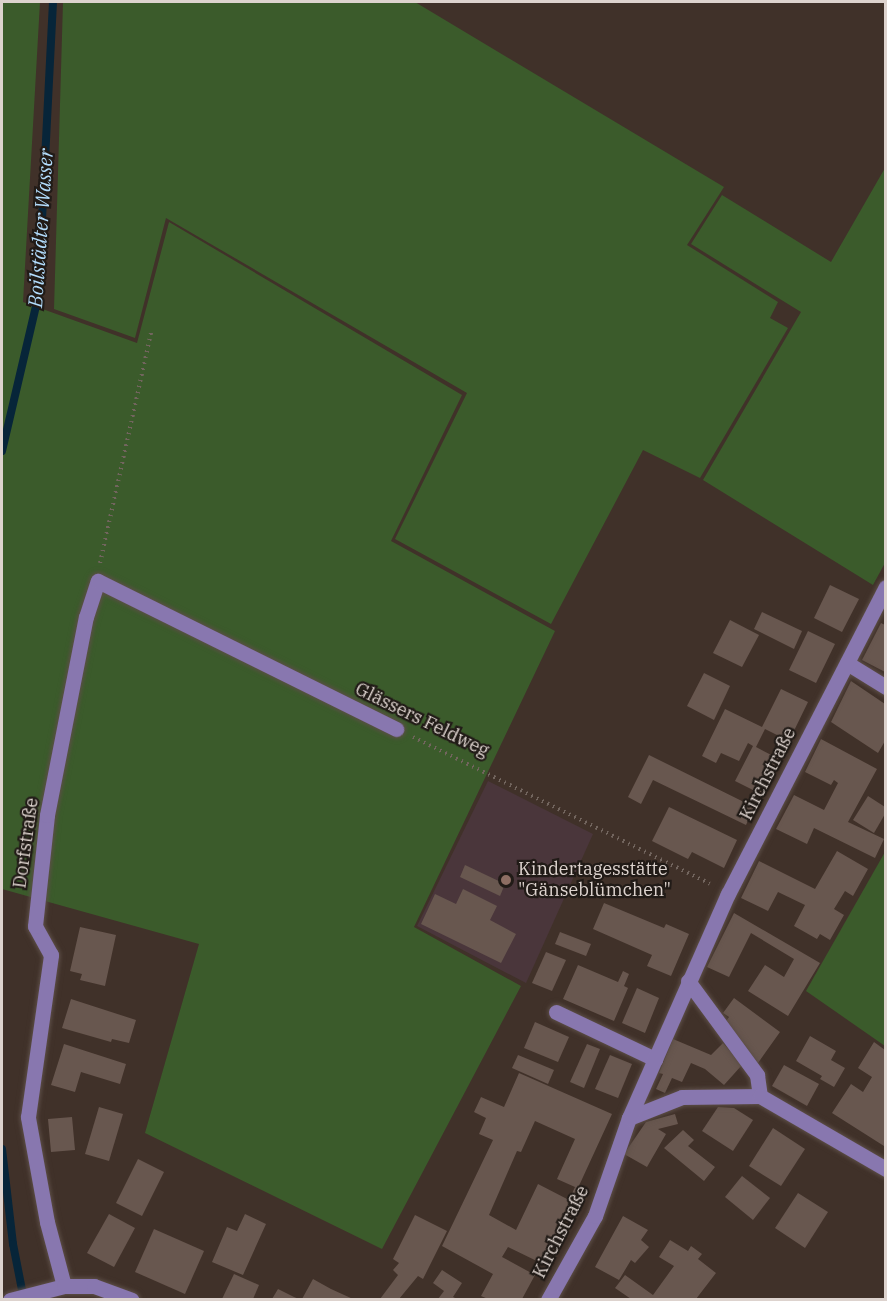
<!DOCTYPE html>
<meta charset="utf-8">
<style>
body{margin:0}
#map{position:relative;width:887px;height:1301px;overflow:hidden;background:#403129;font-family:"IBM Plex Serif",serif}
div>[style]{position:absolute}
.education>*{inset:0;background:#4a363b}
.green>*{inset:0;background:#3b5b2b}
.stream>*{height:8px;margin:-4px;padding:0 4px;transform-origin:4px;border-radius:4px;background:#072539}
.building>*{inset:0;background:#68574f}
.path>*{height:4px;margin-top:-2px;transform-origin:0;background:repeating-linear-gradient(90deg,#72655e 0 1.5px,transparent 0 6px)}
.roads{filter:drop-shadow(0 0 2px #5c4e47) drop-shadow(0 0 2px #5c4e47)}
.minor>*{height:15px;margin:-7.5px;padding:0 7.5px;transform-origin:7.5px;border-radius:7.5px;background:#8877af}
.dots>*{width:16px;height:16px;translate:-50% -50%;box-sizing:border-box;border:3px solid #211b17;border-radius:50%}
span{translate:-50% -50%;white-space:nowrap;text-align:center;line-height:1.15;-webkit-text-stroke:4.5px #211b17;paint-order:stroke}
.street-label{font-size:18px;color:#ddd3ce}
.poi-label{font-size:18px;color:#ddd3ce}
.left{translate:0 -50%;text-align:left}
.water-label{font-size:20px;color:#b2dcfc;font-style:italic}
.frame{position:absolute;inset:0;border:3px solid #ddd3ce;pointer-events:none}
</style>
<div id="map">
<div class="education">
<div style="clip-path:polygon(488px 781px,593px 834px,526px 983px,417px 926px)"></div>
</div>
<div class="green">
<div style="clip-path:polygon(2px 2px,40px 2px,23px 302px,137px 343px,169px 222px,462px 395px,391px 541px,555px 631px,414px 927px,521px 986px,382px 1249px,145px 1133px,199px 944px,2px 889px)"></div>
<div style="clip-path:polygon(63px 2px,415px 2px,724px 187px,687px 245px,778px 302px,770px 318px,788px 328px,700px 478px,643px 450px,551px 624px,395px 539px,467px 393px,166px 218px,135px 338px,54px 309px)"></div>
<div style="clip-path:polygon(885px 168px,886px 561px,873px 585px,703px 480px,801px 312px,691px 244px,722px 195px,831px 262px)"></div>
<div style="clip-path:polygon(885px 852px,886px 1046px,885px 1046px,806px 991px)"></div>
</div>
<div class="stream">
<div style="left:2px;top:451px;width:157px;rotate:-76.8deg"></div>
<div style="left:38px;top:298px;width:296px;rotate:-87.1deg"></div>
<div style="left:2px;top:1149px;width:96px;rotate:83.4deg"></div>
<div style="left:13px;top:1244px;width:57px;rotate:78.9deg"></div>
</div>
<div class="building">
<div style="clip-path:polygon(830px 585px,859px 599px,842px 632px,814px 618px)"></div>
<div style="clip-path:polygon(762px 612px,802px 631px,794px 649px,754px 629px)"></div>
<div style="clip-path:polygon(730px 620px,759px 635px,742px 667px,713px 653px)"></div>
<div style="clip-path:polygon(881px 623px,885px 625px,885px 672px,862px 660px)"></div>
<div style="clip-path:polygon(808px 631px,835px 644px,816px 683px,789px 670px)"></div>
<div style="clip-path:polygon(704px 673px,730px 686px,714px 720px,687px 706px)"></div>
<div style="clip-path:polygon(851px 681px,885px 704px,885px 741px,878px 753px,831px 722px)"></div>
<div style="clip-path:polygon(781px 689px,808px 702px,789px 741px,765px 729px,756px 747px,779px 759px,761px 794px,735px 781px,753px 746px,748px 743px,739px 761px,721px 753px,716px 763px,702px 756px,725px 709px,762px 727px)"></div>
<div style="clip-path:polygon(821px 739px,877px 769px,848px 822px,884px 839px,875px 858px,814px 828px,807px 844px,776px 829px,794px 795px,824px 810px,838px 783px,834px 780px,831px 785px,805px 772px)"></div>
<div style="clip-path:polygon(649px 755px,754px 807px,746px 825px,653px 780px,641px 804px,628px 797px)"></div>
<div style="clip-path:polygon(868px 796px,885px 807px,885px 814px,874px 833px,853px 820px)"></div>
<div style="clip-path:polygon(669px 807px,737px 840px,724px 868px,692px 852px,688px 859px,652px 841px)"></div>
<div style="clip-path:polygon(837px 851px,868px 869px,853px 896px,845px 891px,834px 909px,844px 915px,830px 940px,820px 934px,817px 939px,794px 926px,805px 905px,778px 892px,768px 911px,741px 898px,759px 861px,815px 889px)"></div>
<div style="clip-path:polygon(465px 865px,505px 884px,500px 896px,460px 877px)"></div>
<div style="clip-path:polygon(463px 889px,497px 906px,490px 920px,516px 934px,501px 963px,421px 924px,435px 894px,456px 904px)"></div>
<div style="clip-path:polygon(604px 903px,664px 928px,666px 924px,689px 934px,671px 976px,647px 966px,652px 955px,593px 929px)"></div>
<div style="clip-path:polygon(734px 913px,820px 963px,788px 1016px,748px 991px,765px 965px,784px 977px,794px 959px,751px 933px,729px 977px,707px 967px)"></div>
<div style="clip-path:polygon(80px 927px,116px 935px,105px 986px,80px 980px,82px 974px,70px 971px)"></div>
<div style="clip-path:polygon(560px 932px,591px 944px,586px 956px,555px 944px)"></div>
<div style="clip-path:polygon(546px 952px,566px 960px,552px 991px,532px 983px)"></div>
<div style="clip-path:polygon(578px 965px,618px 982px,623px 971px,629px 974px,624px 986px,628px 988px,614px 1021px,563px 999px)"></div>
<div style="clip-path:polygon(637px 988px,659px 998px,645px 1033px,622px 1023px)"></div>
<div style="clip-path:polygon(734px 998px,780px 1032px,758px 1063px,725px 1023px,729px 1017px,723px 1013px)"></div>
<div style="clip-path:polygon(71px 999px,136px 1020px,129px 1043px,112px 1039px,111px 1042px,62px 1028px)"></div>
<div style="clip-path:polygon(535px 1022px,569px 1037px,558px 1062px,524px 1048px)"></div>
<div style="clip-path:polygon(810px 1036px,836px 1051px,831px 1060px,845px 1068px,834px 1087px,820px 1079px,822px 1076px,796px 1061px)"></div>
<div style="clip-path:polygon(673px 1039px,711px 1055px,723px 1043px,742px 1065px,724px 1085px,705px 1069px,691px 1063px,682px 1082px,672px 1078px,665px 1093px,656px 1089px,663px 1074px,659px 1073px)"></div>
<div style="clip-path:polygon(874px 1042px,885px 1050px,884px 1146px,832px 1113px,851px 1084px,863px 1092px,872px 1077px,858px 1068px)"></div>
<div style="clip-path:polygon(64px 1044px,126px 1064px,120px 1084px,81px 1072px,75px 1092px,51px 1085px)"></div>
<div style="clip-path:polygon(587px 1044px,600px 1049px,584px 1088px,570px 1082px)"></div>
<div style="clip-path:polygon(518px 1055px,554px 1070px,548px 1084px,512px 1068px)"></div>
<div style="clip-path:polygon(610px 1055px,632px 1064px,618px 1098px,595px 1089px)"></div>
<div style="clip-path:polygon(784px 1065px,819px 1084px,807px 1106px,772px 1086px)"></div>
<div style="clip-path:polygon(evenodd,519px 1073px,612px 1114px,543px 1264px,508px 1247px,502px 1257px,535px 1275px,522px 1299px,488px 1299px,481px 1296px,493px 1274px,442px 1246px,493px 1140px,479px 1134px,486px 1118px,474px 1112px,481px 1097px,504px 1107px,519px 1073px,535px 1121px,575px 1139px,557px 1179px,575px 1187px,569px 1200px,538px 1184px,516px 1230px,489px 1215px,517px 1151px,521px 1152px,535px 1121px)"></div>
<div style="clip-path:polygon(99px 1107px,123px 1114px,109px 1161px,85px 1154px)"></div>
<div style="clip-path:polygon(718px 1107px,734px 1108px,753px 1120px,733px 1151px,702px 1131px)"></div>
<div style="clip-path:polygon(675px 1114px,678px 1124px,658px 1129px,666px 1134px,647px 1167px,624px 1154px,646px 1122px)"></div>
<div style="clip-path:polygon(72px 1117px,75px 1150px,51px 1152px,48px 1119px)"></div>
<div style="clip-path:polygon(773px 1128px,805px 1149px,781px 1186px,749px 1166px)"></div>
<div style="clip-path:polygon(683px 1130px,694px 1140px,688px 1146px,715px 1167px,704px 1181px,664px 1148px)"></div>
<div style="clip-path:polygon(138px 1159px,164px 1172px,142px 1216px,116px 1203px)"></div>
<div style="clip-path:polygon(742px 1176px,770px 1198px,753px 1220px,725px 1197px)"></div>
<div style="clip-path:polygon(798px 1193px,828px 1212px,805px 1248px,775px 1228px)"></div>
<div style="clip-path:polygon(109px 1214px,135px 1228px,114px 1267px,87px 1253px)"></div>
<div style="clip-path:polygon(245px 1214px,266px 1224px,243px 1275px,212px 1262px,227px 1227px,237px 1231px)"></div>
<div style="clip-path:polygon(415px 1215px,447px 1231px,423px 1279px,418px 1276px,399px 1299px,380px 1299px,398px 1275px,393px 1270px,399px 1263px,393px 1259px)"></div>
<div style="clip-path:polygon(623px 1216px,648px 1230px,641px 1240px,649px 1247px,635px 1263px,631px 1260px,619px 1280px,595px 1267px)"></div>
<div style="clip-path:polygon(154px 1229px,204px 1251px,185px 1294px,135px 1272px)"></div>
<div style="clip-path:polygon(670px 1240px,688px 1251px,691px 1246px,702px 1254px,698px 1259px,716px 1273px,696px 1299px,631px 1299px,615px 1288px,625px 1275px,653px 1295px,674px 1266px,659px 1257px)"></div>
<div style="clip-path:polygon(442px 1270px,462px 1283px,453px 1297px,457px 1299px,438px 1299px,444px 1291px,433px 1283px)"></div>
<div style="clip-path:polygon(234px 1274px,259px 1285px,253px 1299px,222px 1299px)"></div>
<div style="clip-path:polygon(313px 1279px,331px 1289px,353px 1299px,302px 1299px)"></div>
<div style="clip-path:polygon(278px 1289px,294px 1297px,299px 1299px,272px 1299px)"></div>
</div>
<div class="path">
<div style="left:100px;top:563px;width:236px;rotate:-77.5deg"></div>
<div style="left:413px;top:737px;width:331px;rotate:26.3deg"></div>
</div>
<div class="roads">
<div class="minor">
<div style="left:847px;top:663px;width:46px;rotate:31.6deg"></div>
<div style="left:688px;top:981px;width:117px;rotate:53.7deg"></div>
<div style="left:757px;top:1075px;width:21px;rotate:82deg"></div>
<div style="left:556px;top:1012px;width:110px;rotate:25.4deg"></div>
<div style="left:629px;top:1118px;width:57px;rotate:-21.6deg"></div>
<div style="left:682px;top:1097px;width:78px;rotate:-0.7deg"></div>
<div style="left:760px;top:1096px;width:146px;rotate:30.1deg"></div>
<div style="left:64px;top:1286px;width:66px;rotate:-104.9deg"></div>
<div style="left:47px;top:1222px;width:107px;rotate:-100.3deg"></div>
<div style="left:28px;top:1117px;width:164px;rotate:-81.9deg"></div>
<div style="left:51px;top:955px;width:33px;rotate:-119deg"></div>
<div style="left:35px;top:926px;width:112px;rotate:-83.8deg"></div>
<div style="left:47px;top:815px;width:202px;rotate:-78.9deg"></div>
<div style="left:86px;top:617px;width:38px;rotate:-72deg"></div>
<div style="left:98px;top:581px;width:333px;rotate:26.4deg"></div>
<div style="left:10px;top:1300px;width:56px;rotate:-14.5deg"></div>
<div style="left:64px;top:1286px;width:30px"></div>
<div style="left:94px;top:1286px;width:40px;rotate:20.2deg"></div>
<div style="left:548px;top:1300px;width:96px;rotate:-60.8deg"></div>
<div style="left:595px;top:1216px;width:104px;rotate:-70.9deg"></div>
<div style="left:629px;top:1118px;width:245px;rotate:-66.2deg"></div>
<div style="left:728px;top:894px;width:345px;rotate:-62.8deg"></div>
</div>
</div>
<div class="dots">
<div style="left:506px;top:880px;background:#8d6e63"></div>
</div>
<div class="street-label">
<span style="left:422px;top:720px;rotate:26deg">Glässers Feldweg</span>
<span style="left:768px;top:774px;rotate:-63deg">Kirchstraße</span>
<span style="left:26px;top:843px;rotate:-82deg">Dorfstraße</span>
<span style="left:561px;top:1232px;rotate:-63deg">Kirchstraße</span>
</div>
<div class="poi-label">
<span class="left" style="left:518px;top:880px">Kindertagesstätte<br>"Gänseblümchen"</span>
</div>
<div class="water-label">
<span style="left:40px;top:228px;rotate:-86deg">Boilstädter Wasser</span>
</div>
<div class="frame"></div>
</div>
